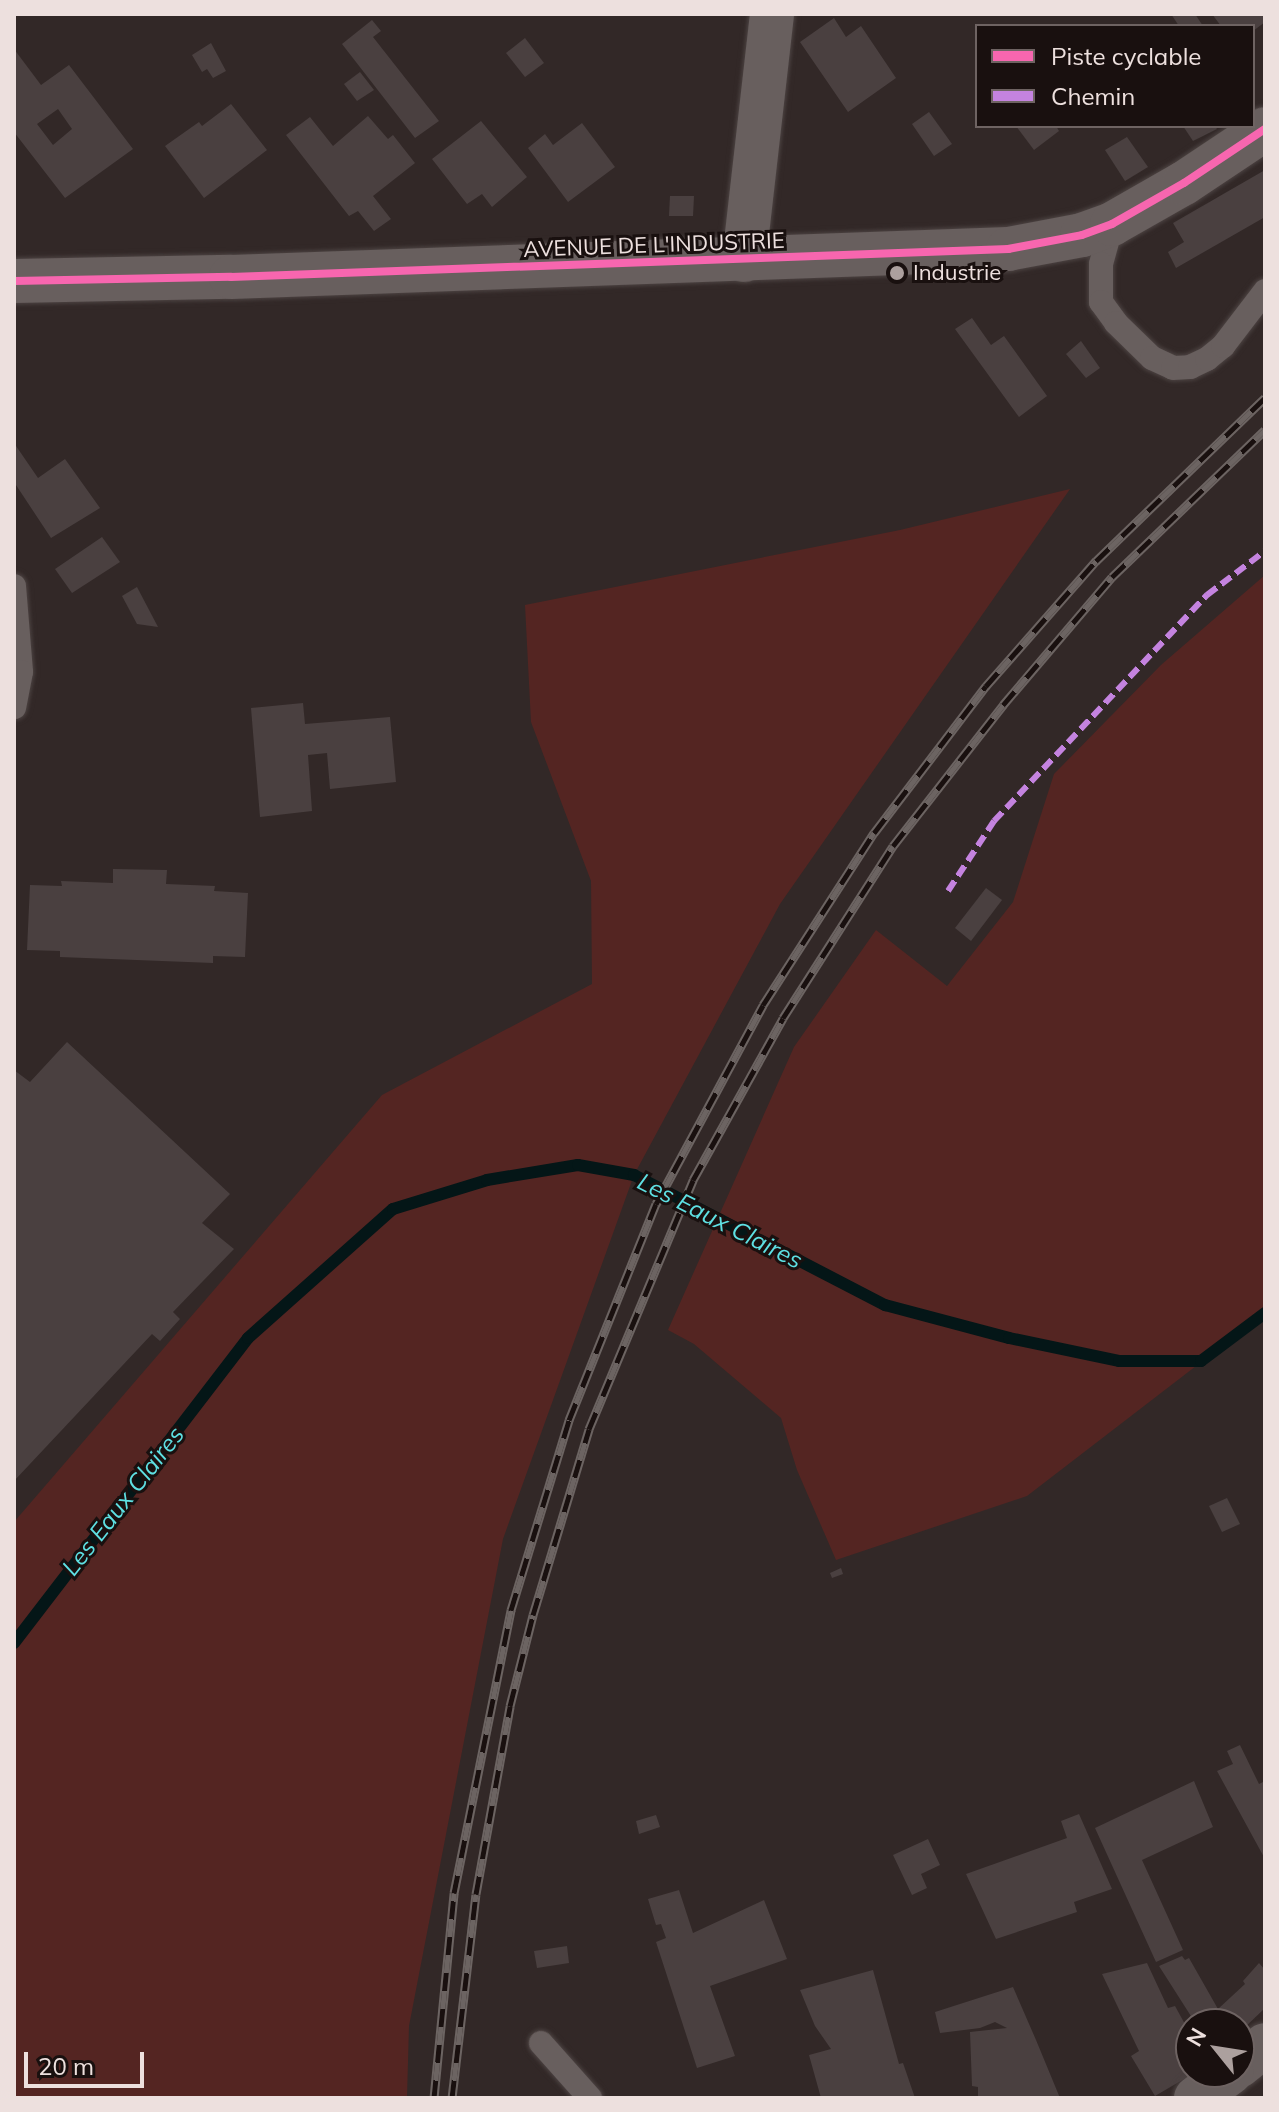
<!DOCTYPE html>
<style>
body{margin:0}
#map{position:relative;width:1279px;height:2112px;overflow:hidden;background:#322827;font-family:Mulish,sans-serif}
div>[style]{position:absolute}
.green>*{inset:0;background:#542522}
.stream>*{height:12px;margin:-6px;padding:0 6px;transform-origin:6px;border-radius:6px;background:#041617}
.building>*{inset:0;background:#4a4040}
.roads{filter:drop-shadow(0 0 2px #4c4342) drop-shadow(0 0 2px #4c4342)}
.lane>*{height:24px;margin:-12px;padding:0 12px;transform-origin:12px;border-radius:12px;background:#685f5e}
.street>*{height:44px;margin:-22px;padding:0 22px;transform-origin:22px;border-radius:22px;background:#685f5e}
.secondary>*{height:44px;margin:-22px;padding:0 22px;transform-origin:22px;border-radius:22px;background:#685f5e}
.rail>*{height:9px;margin-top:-4.5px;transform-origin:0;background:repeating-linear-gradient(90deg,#19100f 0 18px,#6c6462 0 36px);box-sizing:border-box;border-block:2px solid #6c6462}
.quiet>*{height:6px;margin-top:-3px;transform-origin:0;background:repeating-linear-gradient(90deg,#c483df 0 12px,transparent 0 18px)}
.cycleway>*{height:8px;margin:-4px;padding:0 4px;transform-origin:4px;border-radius:4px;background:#f766af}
.dots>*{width:22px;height:22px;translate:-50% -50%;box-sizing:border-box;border:4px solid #19100f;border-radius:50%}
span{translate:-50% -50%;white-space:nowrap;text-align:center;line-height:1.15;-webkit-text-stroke:6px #19100f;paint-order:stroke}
.street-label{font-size:22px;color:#ede0de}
.poi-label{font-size:22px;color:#ede0de}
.left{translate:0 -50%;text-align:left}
.water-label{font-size:24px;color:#5ee0e3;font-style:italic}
.frame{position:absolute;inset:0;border:16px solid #ede0de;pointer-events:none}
.legend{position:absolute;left:975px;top:24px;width:280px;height:104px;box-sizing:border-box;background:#19100f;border:2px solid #6e6362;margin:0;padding:10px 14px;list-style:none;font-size:24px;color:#ede0de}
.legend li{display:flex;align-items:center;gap:16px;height:40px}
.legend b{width:40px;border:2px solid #6e6362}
.north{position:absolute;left:1175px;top:2008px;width:80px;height:80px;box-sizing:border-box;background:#19100f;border:2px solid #6e6362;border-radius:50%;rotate:300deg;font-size:22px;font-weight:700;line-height:32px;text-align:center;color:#ede0de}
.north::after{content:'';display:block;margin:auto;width:28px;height:36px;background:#aca09e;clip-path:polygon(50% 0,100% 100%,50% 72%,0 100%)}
.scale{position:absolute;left:24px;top:2052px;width:120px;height:36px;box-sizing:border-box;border:4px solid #ede0de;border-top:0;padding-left:10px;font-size:24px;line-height:28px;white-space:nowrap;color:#ede0de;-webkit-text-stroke:6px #19100f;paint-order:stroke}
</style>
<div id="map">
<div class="green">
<div style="clip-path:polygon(1070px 489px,780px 904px,634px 1175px,503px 1539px,409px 2026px,407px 2098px,14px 2098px,14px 1522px,382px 1095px,592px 984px,591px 881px,531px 722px,525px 605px,900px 530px)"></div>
<div style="clip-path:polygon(1265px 575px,1265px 1313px,1027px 1496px,836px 1560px,797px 1470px,781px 1418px,694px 1344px,668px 1330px,794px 1047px,876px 930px,947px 986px,1013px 902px,1054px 774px,1161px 665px)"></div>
</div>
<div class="stream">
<div style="left:14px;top:1643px;width:384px;rotate:-52.5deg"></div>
<div style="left:248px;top:1338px;width:194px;rotate:-41.7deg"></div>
<div style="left:393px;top:1209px;width:98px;rotate:-17.1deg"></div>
<div style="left:487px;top:1180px;width:92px;rotate:-9.4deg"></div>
<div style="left:578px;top:1165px;width:57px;rotate:10.1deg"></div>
<div style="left:634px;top:1175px;width:283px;rotate:27.4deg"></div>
<div style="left:885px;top:1305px;width:128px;rotate:14.9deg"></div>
<div style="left:1009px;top:1338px;width:112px;rotate:11.8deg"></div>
<div style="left:1119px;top:1361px;width:82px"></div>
<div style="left:1201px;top:1361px;width:80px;rotate:-36.9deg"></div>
</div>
<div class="building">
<div style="clip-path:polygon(1171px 14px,1195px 14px,1203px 26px,1179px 26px)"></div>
<div style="clip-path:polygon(1212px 14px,1265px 14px,1265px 22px,1253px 31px,1253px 26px,1221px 26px)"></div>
<div style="clip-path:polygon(834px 18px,846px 37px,861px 26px,896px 78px,848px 112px,800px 42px)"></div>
<div style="clip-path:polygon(372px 20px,381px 31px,373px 37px,439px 121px,415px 138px,342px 44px)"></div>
<div style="clip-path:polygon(525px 38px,544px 63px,525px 77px,506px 53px)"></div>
<div style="clip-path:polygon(211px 43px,226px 71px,213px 78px,207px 69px,202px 72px,192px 55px)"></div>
<div style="clip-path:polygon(evenodd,14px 49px,41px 85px,69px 65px,133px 149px,65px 198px,14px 132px,14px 49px,58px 109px,72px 129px,53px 145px,37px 124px,58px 109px)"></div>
<div style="clip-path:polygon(360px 72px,374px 90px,357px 101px,344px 84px)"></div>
<div style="clip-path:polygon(231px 104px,267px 150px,204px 198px,165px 146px,199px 122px,202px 126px)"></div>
<div style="clip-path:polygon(929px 112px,952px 144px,934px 156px,912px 124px)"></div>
<div style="clip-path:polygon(368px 116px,388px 139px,393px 135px,415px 163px,373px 196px,391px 219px,374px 231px,358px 211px,349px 216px,286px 135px,310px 117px,333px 146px)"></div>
<div style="clip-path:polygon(481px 121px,527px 177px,492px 207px,482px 194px,467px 204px,432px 159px)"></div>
<div style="clip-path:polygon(582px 123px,615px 167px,568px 202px,528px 148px,545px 134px,553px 145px)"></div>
<div style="clip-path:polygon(1016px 126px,1056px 126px,1059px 131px,1034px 150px)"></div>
<div style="clip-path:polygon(1183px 126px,1215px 126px,1217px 129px,1193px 141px)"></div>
<div style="clip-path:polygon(1127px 137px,1148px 167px,1125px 181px,1105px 150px)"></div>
<div style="clip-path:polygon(1265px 170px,1265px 217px,1176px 268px,1168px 252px,1184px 242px,1173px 223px)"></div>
<div style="clip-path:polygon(670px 196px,694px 196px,693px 216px,669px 216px)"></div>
<div style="clip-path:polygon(972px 318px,991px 345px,1004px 336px,1047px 396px,1019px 417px,955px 329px)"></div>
<div style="clip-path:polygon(1081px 341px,1100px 368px,1086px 378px,1066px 354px)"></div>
<div style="clip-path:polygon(14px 443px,38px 478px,65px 459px,100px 508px,51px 538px,14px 482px)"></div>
<div style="clip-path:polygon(102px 537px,120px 562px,72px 593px,55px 569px)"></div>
<div style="clip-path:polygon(137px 587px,158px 627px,137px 624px,122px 596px)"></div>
<div style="clip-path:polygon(303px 703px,305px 724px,390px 717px,396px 782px,330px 789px,327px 753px,308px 755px,312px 811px,260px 817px,251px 708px)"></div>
<div style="clip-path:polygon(113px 869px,167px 870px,166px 884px,215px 886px,214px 891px,248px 893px,245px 957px,213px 956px,213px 963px,60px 957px,60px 951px,27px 950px,30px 885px,62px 886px,61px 881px,113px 883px)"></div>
<div style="clip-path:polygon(986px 888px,1002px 900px,971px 941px,955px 928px)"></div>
<div style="clip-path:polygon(67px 1042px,230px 1194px,202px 1223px,234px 1249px,173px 1312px,180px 1319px,160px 1341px,152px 1334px,14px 1481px,14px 1070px,30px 1082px)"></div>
<div style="clip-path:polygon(1227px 1498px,1240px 1524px,1222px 1532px,1209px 1506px)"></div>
<div style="clip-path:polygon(841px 1568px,843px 1574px,832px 1578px,830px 1573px)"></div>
<div style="clip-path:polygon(1240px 1745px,1259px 1784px,1265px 1781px,1265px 1859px,1217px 1771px,1233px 1764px,1227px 1751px)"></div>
<div style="clip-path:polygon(1194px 1781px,1213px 1827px,1142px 1860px,1183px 1950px,1156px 1962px,1095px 1828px)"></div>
<div style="clip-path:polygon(1079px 1814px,1112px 1889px,1074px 1902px,1077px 1912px,996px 1939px,966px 1874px,1067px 1838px,1061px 1821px)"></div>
<div style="clip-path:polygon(656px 1815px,660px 1827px,639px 1834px,636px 1821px)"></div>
<div style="clip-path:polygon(928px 1839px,940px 1865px,921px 1874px,927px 1888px,912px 1895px,893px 1855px)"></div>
<div style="clip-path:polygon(679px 1890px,693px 1933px,764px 1900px,787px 1959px,710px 1986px,735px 2056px,697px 2068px,656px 1942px,666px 1938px,661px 1924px,656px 1925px,648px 1899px)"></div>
<div style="clip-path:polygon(567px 1946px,569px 1963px,537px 1968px,534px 1951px)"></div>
<div style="clip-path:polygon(1182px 1956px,1185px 1960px,1189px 1958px,1218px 2009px,1245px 1984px,1243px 1981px,1259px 1963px,1265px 1970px,1265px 2008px,1239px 2033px,1239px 2024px,1196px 2024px,1159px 1966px)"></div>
<div style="clip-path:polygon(1147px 1963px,1168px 2008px,1175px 2006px,1191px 2035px,1191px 2072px,1196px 2072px,1155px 2096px,1131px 2056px,1139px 2051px,1102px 1974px)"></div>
<div style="clip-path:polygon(873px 1970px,899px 2064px,903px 2063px,915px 2098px,821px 2098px,809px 2055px,831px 2049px,815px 2026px,800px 1990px)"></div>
<div style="clip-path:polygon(1013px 1987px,1036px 2040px,1060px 2098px,978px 2098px,978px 2087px,972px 2086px,970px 2032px,1007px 2028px,995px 2022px,980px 2028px,940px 2033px,935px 2012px)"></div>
</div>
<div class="roads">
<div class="lane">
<div style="left:1112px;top:224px;width:41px;rotate:105.4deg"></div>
<div style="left:1101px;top:264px;width:38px;rotate:90deg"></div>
<div style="left:1101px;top:302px;width:26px;rotate:54deg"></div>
<div style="left:1116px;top:323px;width:50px;rotate:44.2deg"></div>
<div style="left:1152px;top:358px;width:23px;rotate:25deg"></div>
<div style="left:1173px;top:368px;width:17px;rotate:-3deg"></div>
<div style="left:1190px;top:367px;width:19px;rotate:-25deg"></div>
<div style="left:1207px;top:359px;width:21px;rotate:-39deg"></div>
<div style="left:1223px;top:346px;width:69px;rotate:-52.6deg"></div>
<div style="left:14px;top:586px;width:86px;rotate:85.3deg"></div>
<div style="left:21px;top:672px;width:36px;rotate:101deg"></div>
<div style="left:541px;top:2043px;width:74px;rotate:48.3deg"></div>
</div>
<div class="street">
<div style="left:744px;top:260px;width:248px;rotate:-83.5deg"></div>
<div style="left:1239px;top:2066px;width:33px;rotate:-39deg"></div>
<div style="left:1196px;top:2098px;width:44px;rotate:-36.6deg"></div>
</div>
<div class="secondary">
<div style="left:14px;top:281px;width:217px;rotate:-1.1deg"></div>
<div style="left:231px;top:277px;width:778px;rotate:-2.06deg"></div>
<div style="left:1008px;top:249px;width:75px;rotate:-10.7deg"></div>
<div style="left:1082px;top:235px;width:32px;rotate:-20deg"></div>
<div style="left:1112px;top:224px;width:83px;rotate:-29.7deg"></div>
<div style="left:1184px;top:183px;width:97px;rotate:-33.7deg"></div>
</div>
</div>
<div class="rail">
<div style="left:434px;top:2098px;width:206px;rotate:-84.4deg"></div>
<div style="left:454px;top:1893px;width:289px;rotate:-78.6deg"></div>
<div style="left:511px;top:1610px;width:199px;rotate:-73deg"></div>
<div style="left:569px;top:1420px;width:233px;rotate:-68.1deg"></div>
<div style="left:656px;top:1204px;width:226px;rotate:-61.7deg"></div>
<div style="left:763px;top:1005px;width:205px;rotate:-57.2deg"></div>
<div style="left:874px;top:833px;width:185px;rotate:-52.7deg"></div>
<div style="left:986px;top:686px;width:167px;rotate:-48.7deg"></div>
<div style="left:1096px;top:561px;width:235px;rotate:-44deg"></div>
<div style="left:452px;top:2098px;width:205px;rotate:-83.3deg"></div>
<div style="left:476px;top:1894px;width:191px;rotate:-79.7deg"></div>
<div style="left:510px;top:1706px;width:94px;rotate:-75.8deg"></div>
<div style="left:533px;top:1615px;width:194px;rotate:-73.2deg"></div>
<div style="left:589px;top:1429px;width:270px;rotate:-67.3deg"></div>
<div style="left:693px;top:1180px;width:185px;rotate:-60.9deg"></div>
<div style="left:783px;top:1018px;width:204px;rotate:-57.4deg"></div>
<div style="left:893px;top:846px;width:179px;rotate:-52deg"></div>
<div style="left:1003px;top:705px;width:168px;rotate:-49.6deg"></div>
<div style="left:1112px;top:577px;width:212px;rotate:-43.9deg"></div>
</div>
<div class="quiet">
<div style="left:948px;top:891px;width:84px;rotate:-56.7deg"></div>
<div style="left:994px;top:821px;width:311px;rotate:-46.7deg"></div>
<div style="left:1207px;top:595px;width:73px;rotate:-37.2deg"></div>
</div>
<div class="cycleway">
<div style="left:14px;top:281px;width:217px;rotate:-1.1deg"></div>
<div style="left:231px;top:277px;width:778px;rotate:-2.06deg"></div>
<div style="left:1008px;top:249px;width:75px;rotate:-10.7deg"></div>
<div style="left:1082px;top:235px;width:32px;rotate:-20deg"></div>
<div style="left:1112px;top:224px;width:83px;rotate:-29.7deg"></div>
<div style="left:1184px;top:183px;width:97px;rotate:-33.7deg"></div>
</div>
<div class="dots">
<div style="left:897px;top:273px;background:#aca09e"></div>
</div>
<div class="street-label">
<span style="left:654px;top:245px;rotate:-2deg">AVENUE DE L'INDUSTRIE</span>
</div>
<div class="poi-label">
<span class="left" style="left:913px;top:273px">Industrie</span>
</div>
<div class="water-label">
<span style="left:720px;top:1221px;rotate:27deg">Les Eaux Claires</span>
<span style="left:123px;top:1501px;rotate:-52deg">Les Eaux Claires</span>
</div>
<div class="frame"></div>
<ul class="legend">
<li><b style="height:10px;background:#f766af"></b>Piste cyclable</li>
<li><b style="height:10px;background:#c483df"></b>Chemin</li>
</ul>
<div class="north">N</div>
<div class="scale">20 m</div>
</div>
